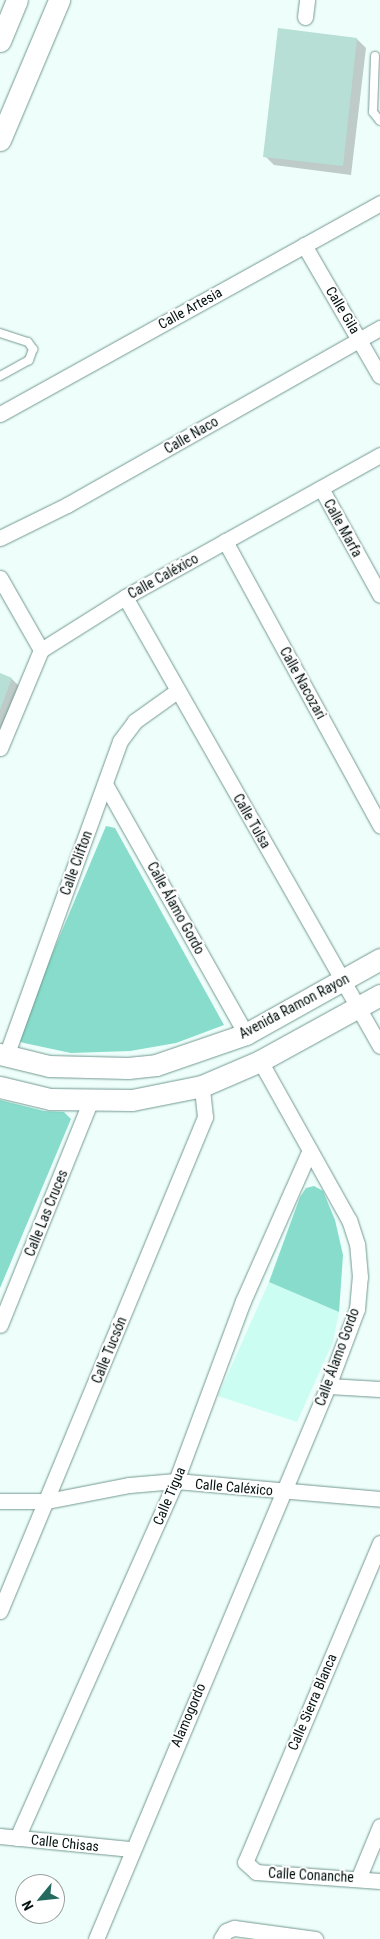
<!DOCTYPE html>
<meta charset="utf-8">
<style>
body{margin:0}
#map{position:relative;width:380px;height:1939px;overflow:hidden;background:#eefefb;font-family:"Roboto Condensed",sans-serif}
div>[style]{position:absolute}
.built>*{inset:0;background:#cbfdf2}
.green>*{inset:0;background:#87dccb}
.shadow>*{inset:0;background:#0003}
.building>*{inset:0;background:#b7dfd6}
.roads{filter:drop-shadow(0 0 1px #739991) drop-shadow(0 0 1px #739991)}
.service>*{height:8px;margin:-4px;padding:0 4px;transform-origin:4px;border-radius:4px;background:#fff}
.minor>*{height:15px;margin:-7.5px;padding:0 7.5px;transform-origin:7.5px;border-radius:7.5px;background:#fff}
.secondary>*{height:21px;margin:-10.5px;padding:0 10.5px;transform-origin:10.5px;border-radius:10.5px;background:#fff}
span{translate:-50% -50%;white-space:nowrap;text-align:center;line-height:1.15;-webkit-text-stroke:4px #fff;paint-order:stroke}
.street-label{font-size:14px;color:#051310}
.north{position:absolute;left:15px;top:1874px;width:50px;height:50px;box-sizing:border-box;background:#fff;border:1px solid #9ba19f;border-radius:50%;rotate:242deg;font-size:14px;font-weight:700;line-height:20px;text-align:center;color:#051310}
.north::after{content:'';display:block;margin:auto;width:18px;height:22px;background:#246a5e;clip-path:polygon(50% 0,100% 100%,50% 72%,0 100%)}
</style>
<div id="map">
<div class="built">
<div style="clip-path:polygon(269px 1282px,339px 1312px,333px 1342px,297px 1422px,218px 1396px)"></div>
</div>
<div class="green">
<div style="clip-path:polygon(106px 826px,115px 828px,224px 1025px,176px 1043px,130px 1051px,71px 1053px,24px 1043px,16px 1040px)"></div>
<div style="clip-path:polygon(0 1100px,44px 1111px,64px 1112px,71px 1119px,0 1288px)"></div>
<div style="clip-path:polygon(314px 1186px,323px 1191px,335px 1220px,343px 1255px,339px 1312px,269px 1282px,300px 1197px,306px 1188px)"></div>
</div>
<div class="shadow">
<div style="clip-path:polygon(279px 30px,357px 39px,366px 48px,351px 175px,274px 165px,265px 156px)"></div>
<div style="clip-path:polygon(0 675px,12px 679px,21px 688px,0 741px)"></div>
</div>
<div class="building">
<div style="clip-path:polygon(278px 28px,357px 38px,343px 166px,263px 157px)"></div>
<div style="clip-path:polygon(0 673px,12px 678px,0 710px)"></div>
</div>
<div class="roads">
<div class="service">
<div style="left:375px;top:56px;width:56px;rotate:92deg"></div>
<div style="left:373px;top:112px;width:11px;rotate:52deg"></div>
<div style="left:0;top:333px;width:29px;rotate:18deg"></div>
<div style="left:28px;top:342px;width:9px;rotate:54deg"></div>
<div style="left:33px;top:349px;width:12px;rotate:110deg"></div>
<div style="left:29px;top:360px;width:33px;rotate:151deg"></div>
</div>
<div class="minor">
<div style="left:305px;top:17px;width:17px;rotate:-83deg"></div>
<div style="left:304px;top:245px;width:151px;rotate:59.9deg"></div>
<div style="left:0;top:414px;width:435px;rotate:-29deg"></div>
<div style="left:321px;top:488px;width:122px;rotate:61.1deg"></div>
<div style="left:0;top:538px;width:75px;rotate:-26.2deg"></div>
<div style="left:67px;top:505px;width:360px;rotate:-29.5deg"></div>
<div style="left:225px;top:541px;width:324px;rotate:61.4deg"></div>
<div style="left:0;top:578px;width:83px;rotate:60.3deg"></div>
<div style="left:125px;top:597px;width:516px;rotate:60.41deg"></div>
<div style="left:0;top:748px;width:106px;rotate:-67.3deg"></div>
<div style="left:41px;top:650px;width:99px;rotate:-32.2deg"></div>
<div style="left:125px;top:597px;width:292px;rotate:-29.1deg"></div>
<div style="left:105px;top:784px;width:287px;rotate:60.6deg"></div>
<div style="left:6px;top:1056px;width:335px;rotate:-70.1deg"></div>
<div style="left:120px;top:741px;width:25px;rotate:-53deg"></div>
<div style="left:135px;top:721px;width:52px;rotate:-35.5deg"></div>
<div style="left:0;top:1325px;width:243px;rotate:-68deg"></div>
<div style="left:328px;top:1386px;width:52px;rotate:3.3deg"></div>
<div style="left:0;top:1501px;width:47px"></div>
<div style="left:47px;top:1501px;width:84px;rotate:-11deg"></div>
<div style="left:129px;top:1485px;width:47px;rotate:-4.9deg"></div>
<div style="left:176px;top:1481px;width:205px;rotate:5deg"></div>
<div style="left:380px;top:1543px;width:346px;rotate:112.9deg"></div>
<div style="left:245px;top:1862px;width:15px;rotate:42deg"></div>
<div style="left:256px;top:1872px;width:124px;rotate:4.2deg"></div>
<div style="left:0;top:1611px;width:535px;rotate:-67.46deg"></div>
<div style="left:205px;top:1117px;width:31px;rotate:-96deg"></div>
<div style="left:0;top:1836px;width:132px;rotate:5.7deg"></div>
<div style="left:17px;top:1838px;width:391px;rotate:-66deg"></div>
<div style="left:176px;top:1481px;width:192px;rotate:-69.6deg"></div>
<div style="left:243px;top:1301px;width:165px;rotate:-66.1deg"></div>
<div style="left:359px;top:1877px;width:55px;rotate:-67.6deg"></div>
<div style="left:96px;top:1939px;width:600px;rotate:-67.24deg"></div>
<div style="left:328px;top:1386px;width:82px;rotate:-69.4deg"></div>
<div style="left:357px;top:1309px;width:32px;rotate:-85deg"></div>
<div style="left:360px;top:1277px;width:33px;rotate:-95deg"></div>
<div style="left:357px;top:1244px;width:25px;rotate:-108deg"></div>
<div style="left:349px;top:1220px;width:182px;rotate:-119.2deg"></div>
<div style="left:221px;top:1939px;width:9px;rotate:-58deg"></div>
<div style="left:226px;top:1931px;width:9px;rotate:-21deg"></div>
<div style="left:234px;top:1928px;width:82px;rotate:7.7deg"></div>
</div>
<div class="secondary">
<div style="left:0;top:41px;width:44px;rotate:-67.5deg"></div>
<div style="left:0;top:140px;width:152px;rotate:-67.1deg"></div>
<div style="left:0;top:1054px;width:50px;rotate:13.8deg"></div>
<div style="left:49px;top:1066px;width:79px;rotate:1.5deg"></div>
<div style="left:128px;top:1068px;width:28px;rotate:-6deg"></div>
<div style="left:156px;top:1065px;width:95px;rotate:-19deg"></div>
<div style="left:246px;top:1034px;width:154px;rotate:-29.2deg"></div>
<div style="left:0;top:1087px;width:51px;rotate:13.5deg"></div>
<div style="left:50px;top:1099px;width:82px;rotate:0.7deg"></div>
<div style="left:132px;top:1100px;width:71px;rotate:-11.3deg"></div>
<div style="left:202px;top:1086px;width:63px;rotate:-23.3deg"></div>
<div style="left:260px;top:1061px;width:137px;rotate:-28.8deg"></div>
</div>
</div>
<div class="street-label">
<span style="left:190px;top:308px;rotate:-29deg">Calle Artesia</span>
<span style="left:343px;top:310px;rotate:59deg">Calle Gila</span>
<span style="left:191px;top:435px;rotate:-30deg">Calle Naco</span>
<span style="left:343px;top:528px;rotate:61deg">Calle Marfa</span>
<span style="left:163px;top:576px;rotate:-29deg">Calle Caléxico</span>
<span style="left:303px;top:683px;rotate:61deg">Calle Nacozari</span>
<span style="left:252px;top:821px;rotate:60deg">Calle Tulsa</span>
<span style="left:76px;top:863px;rotate:-70deg">Calle Clifton</span>
<span style="left:176px;top:908px;rotate:61deg">Calle Álamo Gordo</span>
<span style="left:294px;top:1006px;rotate:-28deg">Avenida Ramon Rayon</span>
<span style="left:46px;top:1213px;rotate:-68deg">Calle Las Cruces</span>
<span style="left:109px;top:1350px;rotate:-68deg">Calle Tucsón</span>
<span style="left:337px;top:1357px;rotate:-70deg">Calle Álamo Gordo</span>
<span style="left:234px;top:1487px;rotate:5deg">Calle Caléxico</span>
<span style="left:169px;top:1496px;rotate:-67deg">Calle Tigua</span>
<span style="left:312px;top:1702px;rotate:-67deg">Calle Sierra Blanca</span>
<span style="left:188px;top:1715px;rotate:-67deg">Alamogordo</span>
<span style="left:65px;top:1843px;rotate:6deg">Calle Chisas</span>
<span style="left:311px;top:1875px;rotate:3deg">Calle Conanche</span>
</div>
<div class="north">N</div>
</div>
